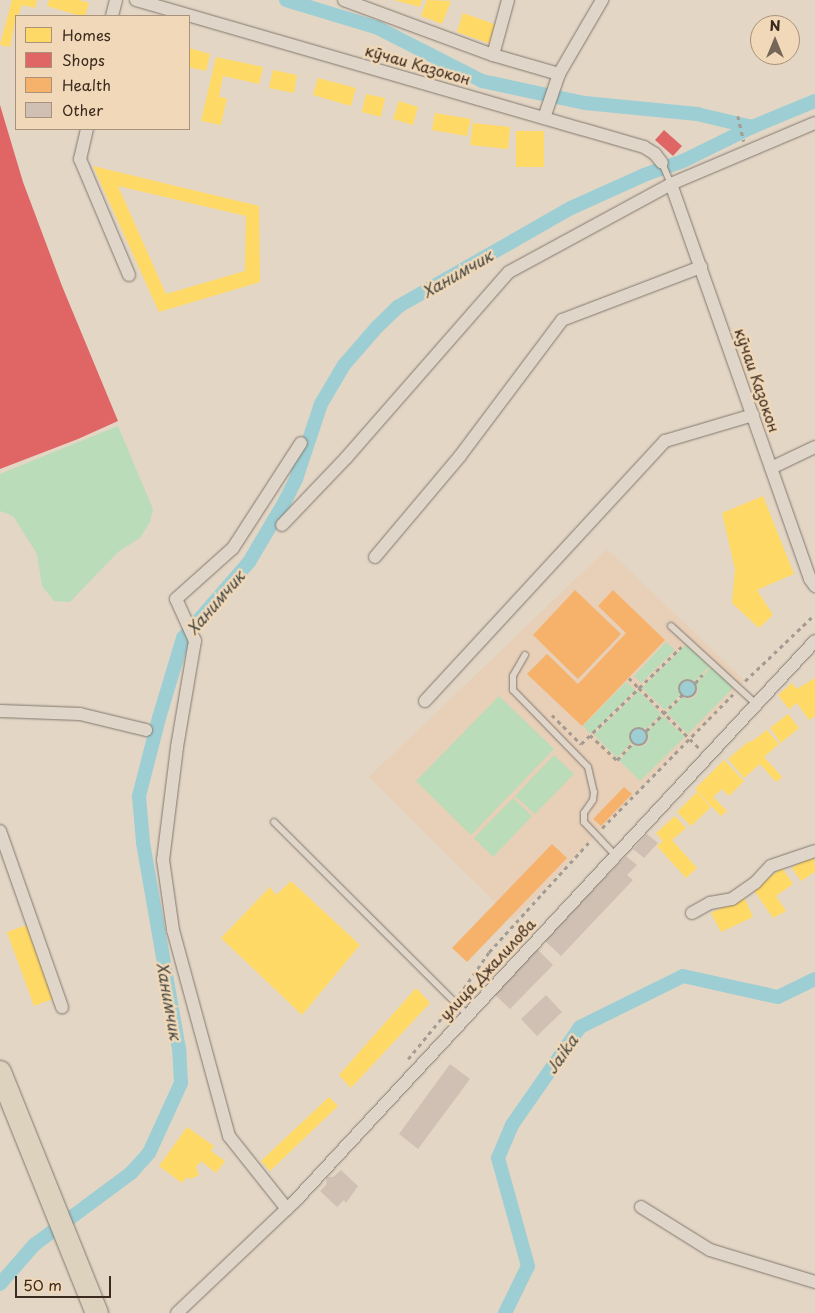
<!DOCTYPE html>
<meta charset="utf-8">
<style>
body{margin:0}
#map{position:relative;width:815px;height:1313px;overflow:hidden;background:#e3d6c5;font-family:"Playpen Sans",sans-serif}
div>[style]{position:absolute}
.built>*{inset:0;background:#e7cfb8}
.green>*{inset:0;background:#badcb8}
.water>*{inset:0;background:#9cced4}
.round{border-radius:50%}
.homes>*{inset:0;background:#ffd966}
.shops>*{inset:0;background:#e06666}
.health>*{inset:0;background:#f6b26b}
.canal>*{height:14px;margin:-7px;padding:0 7px;transform-origin:7px;border-radius:7px;background:#9cced4}
.building>*{inset:0;background:#d0c0b4}
.path>*{height:2.5px;margin-top:-1.25px;transform-origin:0;background:repeating-linear-gradient(90deg,#a49b92 0 4px,transparent 0 8px)}
.path>.ring{margin:-1.25px;padding:0;box-sizing:content-box;background:none;border:2.5px solid #a49b92;border-radius:50%}
.roads{filter:drop-shadow(0 0 1px #82786e) drop-shadow(0 0 1px #82786e)}
.lane>*{height:6px;margin:-3px;padding:0 3px;transform-origin:3px;border-radius:3px;background:#dfd5c9}
.street>*{height:12px;margin:-6px;padding:0 6px;transform-origin:6px;border-radius:6px;background:#dfd5c9}
.highway>*{height:22px;margin:-11px;padding:0 11px;transform-origin:11px;border-radius:11px;background:#dcd2be}
span{translate:-50% -50%;white-space:nowrap;text-align:center;line-height:1.15;-webkit-text-stroke:5px #f0d8b8;paint-order:stroke}
.street-label{font-size:15px;color:#3b2a1e}
.water-label{font-size:16px;color:#484a44;font-style:italic}
.legend{position:absolute;left:15px;top:15px;width:175px;height:115px;box-sizing:border-box;background:#f0d8b8;border:1px solid #a8927a;margin:0;padding:6px 9px;list-style:none;font-size:15px;color:#3b2a1e}
.legend li{display:flex;align-items:center;gap:10px;height:25px}
.legend b{width:25px;border:1px solid #a8927a}
.north{position:absolute;left:750px;top:15px;width:50px;height:50px;box-sizing:border-box;background:#f0d8b8;border:1px solid #a8927a;border-radius:50%;rotate:0deg;font-size:14px;font-weight:700;line-height:20px;text-align:center;color:#3b2a1e}
.north::after{content:'';display:block;margin:auto;width:18px;height:22px;background:#766658;clip-path:polygon(50% 0,100% 100%,50% 72%,0 100%)}
.scale{position:absolute;left:15px;top:1276px;width:96px;height:22px;box-sizing:border-box;border:2px solid #3b2a1e;border-top:0;padding-left:6px;font-size:15px;line-height:18px;white-space:nowrap;color:#3b2a1e;-webkit-text-stroke:4px #f0d8b8;paint-order:stroke}
</style>
<div id="map">
<div class="built">
<div style="clip-path:polygon(607px 549px,745px 681px,513px 920px,369px 777px)"></div>
</div>
<div class="green">
<div style="clip-path:polygon(118px 426px,153px 509px,150px 522px,140px 538px,118px 552px,70px 602px,54px 601px,42px 586px,37px 554px,13px 516px,0 511px,0 474px)"></div>
<div style="clip-path:polygon(666px 642px,675px 650px,641px 683px,634px 676px)"></div>
<div style="clip-path:polygon(688px 643px,711px 665px,695px 681px,687px 679px,682px 682px,679px 688px,680px 695px,665px 710px,642px 688px)"></div>
<div style="clip-path:polygon(712px 666px,735px 686px,688px 734px,667px 713px,682px 697px,689px 699px,695px 697px,698px 691px,696px 683px)"></div>
<div style="clip-path:polygon(626px 682px,635px 690px,591px 734px,583px 726px)"></div>
<div style="clip-path:polygon(639px 691px,661px 714px,646px 729px,638px 727px,632px 730px,629px 736px,631px 743px,617px 758px,594px 735px)"></div>
<div style="clip-path:polygon(499px 696px,554px 749px,471px 835px,416px 781px)"></div>
<div style="clip-path:polygon(663px 716px,685px 737px,640px 781px,619px 760px,633px 745px,640px 747px,646px 745px,649px 739px,647px 731px)"></div>
<div style="clip-path:polygon(554px 755px,574px 774px,535px 814px,515px 796px)"></div>
<div style="clip-path:polygon(513px 798px,532px 816px,493px 857px,474px 838px)"></div>
</div>
<div class="water">
<div class="round" style="left:679px;top:680px;width:18px;height:18px"></div>
<div class="round" style="left:630px;top:728px;width:18px;height:18px"></div>
</div>
<div class="homes">
<div style="clip-path:polygon(12px 0,37px 0,35px 8px,22px 5px,18px 16px,16px 16px,10px 47px,0 45px)"></div>
<div style="clip-path:polygon(49px 0,79px 0,89px 3px,85px 16px,81px 16px,47px 6px)"></div>
<div style="clip-path:polygon(394px 0,422px 0,420px 7px)"></div>
<div style="clip-path:polygon(427px 0,451px 1px,442px 24px,421px 16px)"></div>
<div style="clip-path:polygon(463px 13px,497px 25px,491px 44px,457px 32px)"></div>
<div style="clip-path:polygon(189px 48px,210px 54px,206px 71px,189px 67px)"></div>
<div style="clip-path:polygon(216px 57px,263px 67px,259px 84px,223px 76px,219px 97px,227px 98px,221px 125px,201px 121px)"></div>
<div style="clip-path:polygon(273px 70px,297px 75px,294px 93px,269px 88px)"></div>
<div style="clip-path:polygon(318px 78px,356px 88px,351px 106px,313px 95px)"></div>
<div style="clip-path:polygon(366px 94px,385px 98px,381px 117px,362px 112px)"></div>
<div style="clip-path:polygon(399px 101px,418px 107px,413px 125px,393px 119px)"></div>
<div style="clip-path:polygon(435px 113px,471px 119px,467px 136px,432px 130px)"></div>
<div style="clip-path:polygon(473px 123px,510px 127px,508px 149px,470px 145px)"></div>
<div style="clip-path:polygon(516px 131px,544px 131px,544px 167px,516px 167px)"></div>
<div style="clip-path:polygon(evenodd,93px 166px,259px 206px,260px 282px,159px 312px,93px 166px,118px 186px,246px 216px,245px 271px,166px 294px,118px 186px)"></div>
<div style="clip-path:polygon(0 343px,28px 420px,0 429px)"></div>
<div style="clip-path:polygon(763px 496px,794px 574px,757px 590px,773px 615px,759px 628px,732px 603px,735px 569px,722px 513px)"></div>
<div style="clip-path:polygon(815px 678px,815px 716px,809px 720px,797px 703px,789px 709px,778px 695px,792px 683px,797px 689px)"></div>
<div style="clip-path:polygon(788px 714px,799px 728px,781px 743px,770px 728px)"></div>
<div style="clip-path:polygon(767px 730px,779px 744px,764px 757px,782px 777px,776px 782px,760px 764px,744px 778px,728px 759px,749px 741px,751px 742px)"></div>
<div style="clip-path:polygon(724px 760px,744px 781px,729px 796px,722px 789px,713px 797px,727px 811px,721px 816px,695px 789px)"></div>
<div style="clip-path:polygon(697px 792px,711px 807px,691px 826px,677px 812px)"></div>
<div style="clip-path:polygon(675px 816px,686px 828px,672px 840px,697px 868px,686px 878px,657px 846px,663px 841px,656px 833px)"></div>
<div style="clip-path:polygon(814px 853px,815px 872px,801px 881px,792px 868px)"></div>
<div style="clip-path:polygon(782px 868px,793px 884px,776px 896px,786px 911px,773px 918px,753px 889px)"></div>
<div style="clip-path:polygon(291px 881px,360px 945px,302px 1015px,221px 938px,270px 887px,276px 895px)"></div>
<div style="clip-path:polygon(744px 897px,753px 917px,721px 932px,711px 913px)"></div>
<div style="clip-path:polygon(27px 925px,53px 999px,34px 1006px,7px 932px)"></div>
<div style="clip-path:polygon(416px 988px,430px 1003px,351px 1088px,339px 1075px)"></div>
<div style="clip-path:polygon(329px 1097px,338px 1106px,270px 1171px,261px 1161px)"></div>
<div style="clip-path:polygon(187px 1127px,214px 1146px,211px 1151px,225px 1161px,216px 1173px,201px 1161px,196px 1167px,199px 1175px,191px 1179px,187px 1177px,182px 1183px,159px 1166px)"></div>
</div>
<div class="shops">
<div style="clip-path:polygon(0 105px,23px 182px,62px 286px,118px 421px,78px 439px,0 469px)"></div>
<div style="clip-path:polygon(664px 130px,682px 146px,673px 156px,655px 140px)"></div>
</div>
<div class="health">
<div style="clip-path:polygon(575px 590px,621px 634px,578px 679px,533px 635px)"></div>
<div style="clip-path:polygon(613px 590px,665px 640px,582px 726px,527px 674px,547px 654px,578px 684px,626px 633px,598px 606px)"></div>
<div style="clip-path:polygon(624px 787px,632px 794px,601px 826px,593px 819px)"></div>
<div style="clip-path:polygon(552px 844px,567px 858px,467px 962px,452px 948px)"></div>
</div>
<div class="canal">
<div style="left:286px;top:0;width:96px;rotate:16.9deg"></div>
<div style="left:378px;top:28px;width:117px;rotate:27deg"></div>
<div style="left:482px;top:81px;width:105px;rotate:12.1deg"></div>
<div style="left:585px;top:103px;width:113px;rotate:5.6deg"></div>
<div style="left:697px;top:114px;width:57px;rotate:13.3deg"></div>
<div style="left:752px;top:127px;width:68px;rotate:-22.4deg"></div>
<div style="left:0;top:1284px;width:52px;rotate:-48.9deg"></div>
<div style="left:34px;top:1245px;width:121px;rotate:-36.6deg"></div>
<div style="left:131px;top:1173px;width:27px;rotate:-48deg"></div>
<div style="left:149px;top:1153px;width:77px;rotate:-65.4deg"></div>
<div style="left:181px;top:1083px;width:34px;rotate:-93deg"></div>
<div style="left:179px;top:1049px;width:210px;rotate:-99.9deg"></div>
<div style="left:143px;top:842px;width:46px;rotate:-95deg"></div>
<div style="left:139px;top:796px;width:81px;rotate:-75.6deg"></div>
<div style="left:159px;top:718px;width:84px;rotate:-73.3deg"></div>
<div style="left:183px;top:638px;width:101px;rotate:-49deg"></div>
<div style="left:249px;top:562px;width:69px;rotate:-59.3deg"></div>
<div style="left:284px;top:503px;width:27px;rotate:-63deg"></div>
<div style="left:296px;top:479px;width:79px;rotate:-71.6deg"></div>
<div style="left:321px;top:404px;width:45px;rotate:-59.5deg"></div>
<div style="left:344px;top:365px;width:50px;rotate:-49deg"></div>
<div style="left:377px;top:327px;width:30px;rotate:-44deg"></div>
<div style="left:399px;top:306px;width:198px;rotate:-29.7deg"></div>
<div style="left:571px;top:208px;width:80px;rotate:-24.3deg"></div>
<div style="left:644px;top:175px;width:41px;rotate:-19.7deg"></div>
<div style="left:683px;top:161px;width:77px;rotate:-26.2deg"></div>
<div style="left:505px;top:1313px;width:52px;rotate:-63.9deg"></div>
<div style="left:528px;top:1266px;width:112px;rotate:-105.5deg"></div>
<div style="left:498px;top:1158px;width:36px;rotate:-67deg"></div>
<div style="left:512px;top:1125px;width:119px;rotate:-55.2deg"></div>
<div style="left:580px;top:1027px;width:115px;rotate:-26.3deg"></div>
<div style="left:683px;top:976px;width:97px;rotate:12.5deg"></div>
<div style="left:778px;top:997px;width:41px;rotate:-25.9deg"></div>
</div>
<div class="building">
<div style="clip-path:polygon(647px 834px,658px 843px,644px 858px,633px 849px)"></div>
<div style="clip-path:polygon(626px 856px,637px 865px,627px 875px,633px 880px,561px 956px,544px 940px)"></div>
<div style="clip-path:polygon(536px 948px,553px 965px,510px 1009px,493px 993px)"></div>
<div style="clip-path:polygon(546px 995px,562px 1012px,537px 1036px,521px 1019px)"></div>
<div style="clip-path:polygon(450px 1064px,470px 1079px,418px 1149px,399px 1134px)"></div>
<div style="clip-path:polygon(341px 1170px,358px 1186px,346px 1203px,344px 1200px,337px 1207px,320px 1191px,326px 1185px,327px 1177px,333px 1177px)"></div>
</div>
<div class="path">
<div style="left:738px;top:116px;width:26px;rotate:77deg"></div>
<div style="left:629px;top:678px;width:14px;rotate:45deg"></div>
<div style="left:639px;top:688px;width:59px;rotate:-44.3deg"></div>
<div class="ring" style="left:679px;top:680px;width:15.5px;height:15.5px"></div>
<div style="left:745px;top:681px;width:93px;rotate:-43.7deg"></div>
<div style="left:695px;top:683px;width:11px;rotate:-49deg"></div>
<div style="left:552px;top:715px;width:41px;rotate:45deg"></div>
<div style="left:581px;top:744px;width:81px;rotate:-44deg"></div>
<div style="left:639px;top:688px;width:85px;rotate:45deg"></div>
<div class="ring" style="left:630px;top:728px;width:15.5px;height:15.5px"></div>
<div style="left:646px;top:731px;width:51px;rotate:-45deg"></div>
<div style="left:590px;top:735px;width:37px;rotate:43deg"></div>
<div style="left:617px;top:760px;width:23px;rotate:-47deg"></div>
<div style="left:602px;top:828px;width:187px;rotate:-45.6deg"></div>
<div style="left:459px;top:995px;width:52px;rotate:-55.1deg"></div>
<div style="left:489px;top:952px;width:150px;rotate:-47.7deg"></div>
<div style="left:408px;top:1059px;width:65px;rotate:-50.6deg"></div>
</div>
<div class="roads">
<div class="lane">
<div style="left:662px;top:163px;width:23px;rotate:67deg"></div>
<div style="left:671px;top:626px;width:115px;rotate:42.5deg"></div>
<div style="left:525px;top:655px;width:24px;rotate:120deg"></div>
<div style="left:513px;top:676px;width:14px;rotate:90deg"></div>
<div style="left:513px;top:690px;width:107px;rotate:45.8deg"></div>
<div style="left:588px;top:767px;width:26px;rotate:77deg"></div>
<div style="left:594px;top:792px;width:8px;rotate:97deg"></div>
<div style="left:593px;top:800px;width:16px;rotate:125deg"></div>
<div style="left:584px;top:813px;width:9px;rotate:90deg"></div>
<div style="left:584px;top:822px;width:45px;rotate:46.8deg"></div>
<div style="left:274px;top:822px;width:272px;rotate:44.9deg"></div>
</div>
<div class="street">
<div style="left:136px;top:0;width:529px;rotate:16.14deg"></div>
<div style="left:644px;top:147px;width:13px;rotate:32deg"></div>
<div style="left:655px;top:154px;width:11px;rotate:52deg"></div>
<div style="left:344px;top:0;width:159px;rotate:20.3deg"></div>
<div style="left:493px;top:55px;width:69px;rotate:16.1deg"></div>
<div style="left:559px;top:74px;width:86px;rotate:-59.8deg"></div>
<div style="left:112px;top:16px;width:16px;rotate:-76deg"></div>
<div style="left:493px;top:55px;width:57px;rotate:-74.7deg"></div>
<div style="left:544px;top:118px;width:46px;rotate:-71.2deg"></div>
<div style="left:87px;top:129px;width:31px;rotate:103deg"></div>
<div style="left:80px;top:159px;width:126px;rotate:67.1deg"></div>
<div style="left:671px;top:184px;width:419px;rotate:70.6deg"></div>
<div style="left:810px;top:579px;width:9px;rotate:54deg"></div>
<div style="left:771px;top:468px;width:49px;rotate:-25.5deg"></div>
<div style="left:282px;top:525px;width:93px;rotate:-46.3deg"></div>
<div style="left:346px;top:458px;width:247px;rotate:-48.8deg"></div>
<div style="left:509px;top:272px;width:184px;rotate:-28.5deg"></div>
<div style="left:671px;top:184px;width:156px;rotate:-23deg"></div>
<div style="left:375px;top:557px;width:132px;rotate:-49.9deg"></div>
<div style="left:460px;top:456px;width:170px;rotate:-53.1deg"></div>
<div style="left:562px;top:320px;width:149px;rotate:-20.9deg"></div>
<div style="left:425px;top:701px;width:354px;rotate:-47.3deg"></div>
<div style="left:665px;top:441px;width:92px;rotate:-16.5deg"></div>
<div style="left:0;top:711px;width:80px;rotate:2.1deg"></div>
<div style="left:80px;top:714px;width:68px;rotate:13.6deg"></div>
<div style="left:0;top:831px;width:187px;rotate:70.6deg"></div>
<div style="left:692px;top:913px;width:21px;rotate:-29deg"></div>
<div style="left:710px;top:903px;width:22px;rotate:-10deg"></div>
<div style="left:732px;top:899px;width:28px;rotate:-35deg"></div>
<div style="left:755px;top:883px;width:23px;rotate:-47deg"></div>
<div style="left:771px;top:866px;width:46px;rotate:-18.8deg"></div>
<div style="left:641px;top:1207px;width:81px;rotate:31.9deg"></div>
<div style="left:710px;top:1250px;width:110px;rotate:16.9deg"></div>
<div style="left:287px;top:1209px;width:93px;rotate:-128.5deg"></div>
<div style="left:229px;top:1136px;width:213px;rotate:-105.2deg"></div>
<div style="left:173px;top:930px;width:71px;rotate:-98.1deg"></div>
<div style="left:163px;top:860px;width:114px;rotate:-82.9deg"></div>
<div style="left:177px;top:747px;width:108px;rotate:-80.4deg"></div>
<div style="left:195px;top:641px;width:46px;rotate:-114.3deg"></div>
<div style="left:176px;top:599px;width:76px;rotate:-41.8deg"></div>
<div style="left:233px;top:548px;width:125px;rotate:-57.1deg"></div>
<div style="left:177px;top:1313px;width:167px;rotate:-43.5deg"></div>
<div style="left:298px;top:1198px;width:760px;rotate:-47.13deg"></div>
</div>
<div class="highway">
<div style="left:0;top:1072px;width:260px;rotate:68.1deg"></div>
</div>
</div>
<div class="street-label">
<span style="left:418px;top:64px;rotate:16deg">кӯчаи Казокон</span>
<span style="left:758px;top:380px;rotate:71deg">кӯчаи Казокон</span>
<span style="left:487px;top:969px;rotate:-47deg">улица Джалилова</span>
</div>
<div class="water-label">
<span style="left:457px;top:273px;rotate:-30deg">Ханимчик</span>
<span style="left:215px;top:602px;rotate:-49deg">Ханимчик</span>
<span style="left:170px;top:1001px;rotate:80deg">Ханимчик</span>
<span style="left:561px;top:1054px;rotate:-55deg">Jaika</span>
</div>
<ul class="legend">
<li><b style="height:14px;background:#ffd966"></b>Homes</li>
<li><b style="height:14px;background:#e06666"></b>Shops</li>
<li><b style="height:14px;background:#f6b26b"></b>Health</li>
<li><b style="height:14px;background:#d0c0b4"></b>Other</li>
</ul>
<div class="north">N</div>
<div class="scale">50 m</div>
</div>
